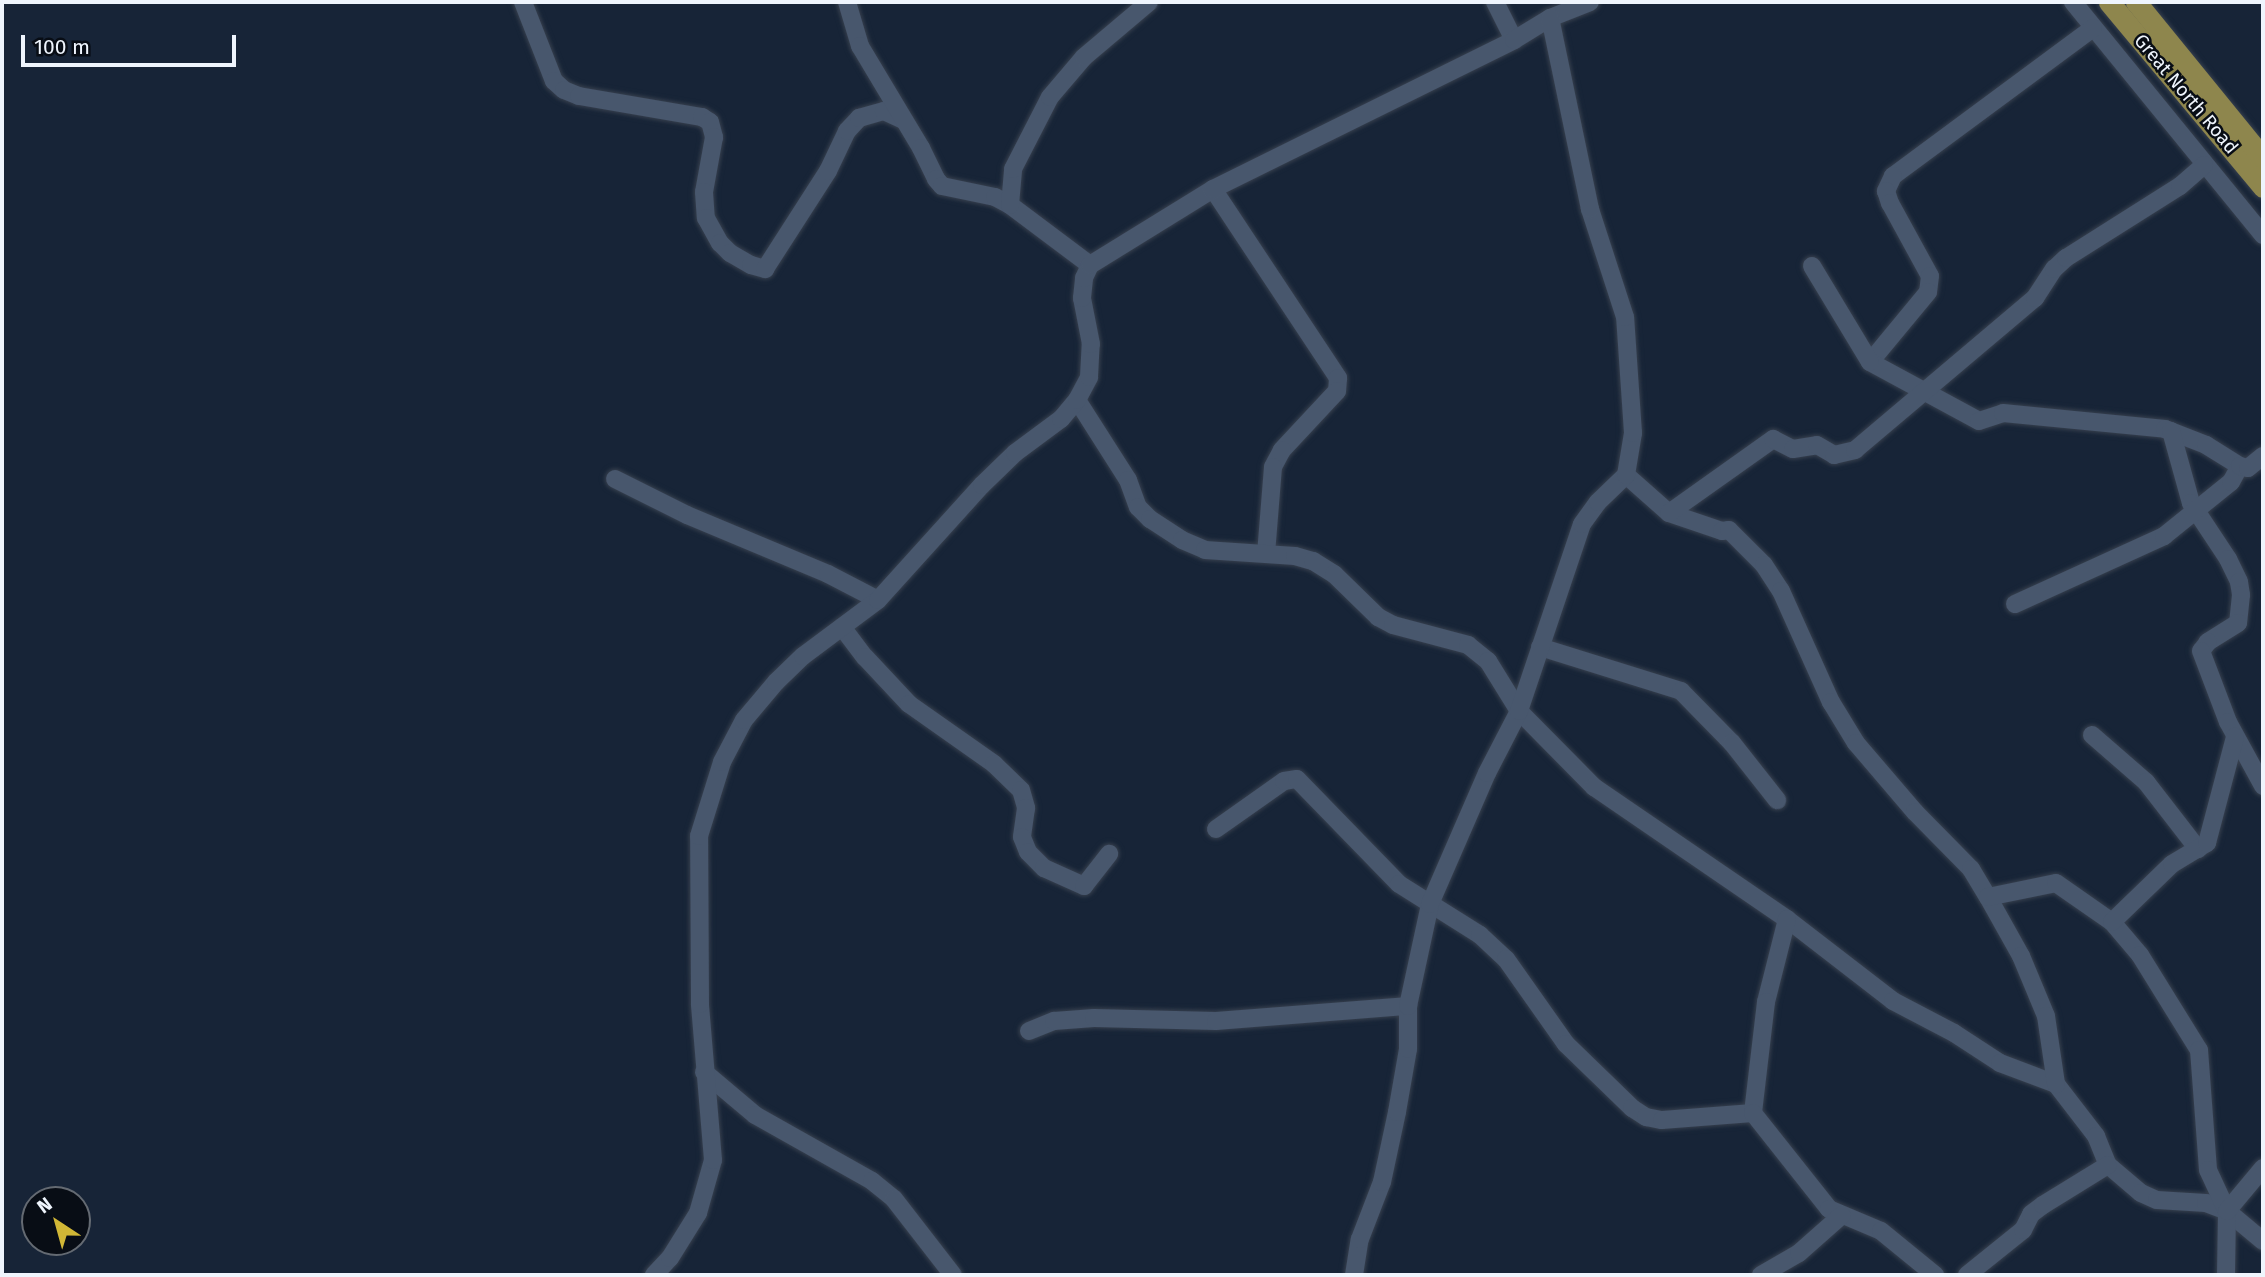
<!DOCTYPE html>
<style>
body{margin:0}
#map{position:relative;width:2265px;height:1277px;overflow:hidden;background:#172437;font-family:"Fira Sans",sans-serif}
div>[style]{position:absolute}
.roads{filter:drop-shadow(0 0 2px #37404e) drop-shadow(0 0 2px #37404e)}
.minor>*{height:18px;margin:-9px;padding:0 9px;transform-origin:9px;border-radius:9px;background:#48576d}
.major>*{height:21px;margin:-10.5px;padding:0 10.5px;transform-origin:10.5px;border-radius:10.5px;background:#8e864d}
span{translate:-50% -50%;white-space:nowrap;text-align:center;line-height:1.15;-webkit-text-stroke:5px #080d15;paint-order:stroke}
.street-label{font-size:19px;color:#eff5fd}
.frame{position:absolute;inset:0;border:4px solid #eff5fd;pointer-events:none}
.north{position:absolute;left:21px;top:1186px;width:70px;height:70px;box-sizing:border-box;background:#080d15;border:2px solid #646a72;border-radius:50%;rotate:324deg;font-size:19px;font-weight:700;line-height:28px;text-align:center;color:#eff5fd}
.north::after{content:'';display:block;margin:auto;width:24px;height:32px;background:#d1b736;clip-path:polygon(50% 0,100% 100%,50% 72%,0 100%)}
.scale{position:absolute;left:21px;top:35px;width:215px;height:32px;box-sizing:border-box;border:4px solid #eff5fd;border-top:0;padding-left:9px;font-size:21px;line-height:24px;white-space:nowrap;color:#eff5fd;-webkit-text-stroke:5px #080d15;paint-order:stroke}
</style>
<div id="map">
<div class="roads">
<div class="minor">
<div style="left:523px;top:2px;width:85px;rotate:68.6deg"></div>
<div style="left:554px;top:81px;width:13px;rotate:42deg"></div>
<div style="left:564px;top:90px;width:16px;rotate:22deg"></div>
<div style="left:579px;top:96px;width:125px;rotate:9.7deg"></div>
<div style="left:702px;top:117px;width:9px;rotate:32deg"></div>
<div style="left:710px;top:122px;width:16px;rotate:75deg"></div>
<div style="left:714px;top:137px;width:56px;rotate:100.3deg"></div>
<div style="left:704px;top:192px;width:26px;rotate:86deg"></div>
<div style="left:706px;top:218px;width:29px;rotate:61deg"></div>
<div style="left:720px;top:243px;width:14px;rotate:45deg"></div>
<div style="left:730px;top:253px;width:24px;rotate:30deg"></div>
<div style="left:751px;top:265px;width:15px;rotate:16deg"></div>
<div style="left:765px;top:269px;width:117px;rotate:-57.3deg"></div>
<div style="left:828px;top:171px;width:44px;rotate:-64.6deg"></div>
<div style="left:847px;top:131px;width:18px;rotate:-47deg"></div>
<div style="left:859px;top:118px;width:26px;rotate:-16deg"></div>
<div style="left:884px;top:111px;width:21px;rotate:25deg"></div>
<div style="left:847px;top:2px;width:46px;rotate:73.5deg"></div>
<div style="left:860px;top:46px;width:119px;rotate:59.1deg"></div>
<div style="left:921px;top:148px;width:34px;rotate:64deg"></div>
<div style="left:936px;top:179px;width:9px;rotate:49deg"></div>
<div style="left:942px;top:186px;width:54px;rotate:11.7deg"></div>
<div style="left:995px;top:197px;width:17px;rotate:28deg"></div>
<div style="left:1010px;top:205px;width:100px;rotate:36.9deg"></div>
<div style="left:1495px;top:2px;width:42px;rotate:63.4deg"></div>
<div style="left:2073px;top:2px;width:301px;rotate:50.8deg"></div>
<div style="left:2093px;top:28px;width:249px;rotate:143.5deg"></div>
<div style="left:1893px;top:176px;width:17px;rotate:115deg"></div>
<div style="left:1886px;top:191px;width:13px;rotate:72deg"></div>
<div style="left:1890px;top:203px;width:83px;rotate:61.3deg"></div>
<div style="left:1930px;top:276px;width:16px;rotate:97deg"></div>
<div style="left:1928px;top:292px;width:91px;rotate:129.6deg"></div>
<div style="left:1870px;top:362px;width:124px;rotate:28.4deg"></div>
<div style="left:1979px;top:421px;width:25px;rotate:-18deg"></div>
<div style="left:2003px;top:413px;width:163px;rotate:5.6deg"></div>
<div style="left:2165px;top:429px;width:44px;rotate:21.3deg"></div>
<div style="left:2206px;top:445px;width:40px;rotate:32deg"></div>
<div style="left:1213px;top:189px;width:227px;rotate:56.5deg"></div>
<div style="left:1338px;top:378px;width:13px;rotate:94deg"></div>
<div style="left:1337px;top:391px;width:81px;rotate:133deg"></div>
<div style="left:1282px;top:450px;width:19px;rotate:118deg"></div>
<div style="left:1273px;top:467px;width:87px;rotate:94.6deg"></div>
<div style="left:1010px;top:205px;width:36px;rotate:-85deg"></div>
<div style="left:1013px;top:169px;width:81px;rotate:-62.8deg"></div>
<div style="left:1050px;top:97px;width:52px;rotate:-49.6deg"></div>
<div style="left:1084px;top:57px;width:85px;rotate:-40.2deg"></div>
<div style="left:1812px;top:266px;width:112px;rotate:58.9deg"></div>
<div style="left:1077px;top:400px;width:95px;rotate:57.5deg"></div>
<div style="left:1128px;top:480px;width:29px;rotate:70deg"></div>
<div style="left:1138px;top:507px;width:17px;rotate:45deg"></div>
<div style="left:1150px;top:519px;width:38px;rotate:33deg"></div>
<div style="left:1182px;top:540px;width:25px;rotate:23deg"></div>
<div style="left:1205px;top:550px;width:90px;rotate:3.8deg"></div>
<div style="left:1295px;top:556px;width:19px;rotate:16deg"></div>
<div style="left:1313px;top:561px;width:25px;rotate:32deg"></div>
<div style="left:1334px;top:574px;width:62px;rotate:44.3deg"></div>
<div style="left:1378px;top:617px;width:17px;rotate:28deg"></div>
<div style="left:1393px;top:625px;width:78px;rotate:14.9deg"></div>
<div style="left:1468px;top:645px;width:26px;rotate:39deg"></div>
<div style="left:1488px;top:661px;width:59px;rotate:58.2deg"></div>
<div style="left:1519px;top:711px;width:107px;rotate:45.4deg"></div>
<div style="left:1594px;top:787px;width:234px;rotate:34.4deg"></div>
<div style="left:1787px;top:919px;width:134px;rotate:37.7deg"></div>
<div style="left:1893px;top:1001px;width:69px;rotate:27.7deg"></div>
<div style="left:1954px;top:1033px;width:55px;rotate:33.1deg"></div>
<div style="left:2000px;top:1063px;width:60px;rotate:20.6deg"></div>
<div style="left:2056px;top:1084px;width:66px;rotate:52.4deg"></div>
<div style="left:2096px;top:1136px;width:31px;rotate:68deg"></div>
<div style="left:2108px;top:1165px;width:43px;rotate:40.3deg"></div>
<div style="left:2141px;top:1193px;width:17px;rotate:24deg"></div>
<div style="left:2157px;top:1200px;width:49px;rotate:3.5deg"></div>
<div style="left:2206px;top:1203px;width:22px;rotate:21deg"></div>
<div style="left:2227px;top:1211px;width:47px;rotate:39.8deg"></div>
<div style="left:2171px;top:431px;width:75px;rotate:74.5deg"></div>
<div style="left:2191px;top:503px;width:67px;rotate:56.5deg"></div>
<div style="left:2228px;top:559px;width:25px;rotate:64deg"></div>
<div style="left:2239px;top:582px;width:13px;rotate:81deg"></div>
<div style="left:2241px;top:595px;width:28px;rotate:96deg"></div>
<div style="left:2238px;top:623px;width:36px;rotate:148deg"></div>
<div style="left:2208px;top:642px;width:11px;rotate:128deg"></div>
<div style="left:2201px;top:651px;width:76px;rotate:69.2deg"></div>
<div style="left:2228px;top:722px;width:73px;rotate:61.3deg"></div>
<div style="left:1626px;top:475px;width:57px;rotate:41.5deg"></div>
<div style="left:1669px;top:513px;width:56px;rotate:18.8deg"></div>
<div style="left:1722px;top:531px;width:7px;rotate:-8deg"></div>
<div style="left:1729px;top:530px;width:49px;rotate:45deg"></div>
<div style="left:1764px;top:565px;width:31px;rotate:57deg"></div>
<div style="left:1781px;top:591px;width:122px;rotate:65.8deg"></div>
<div style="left:1831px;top:702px;width:48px;rotate:58.6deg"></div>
<div style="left:1856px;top:743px;width:91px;rotate:49.5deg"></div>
<div style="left:1915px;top:812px;width:80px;rotate:45.5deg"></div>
<div style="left:1971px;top:869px;width:33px;rotate:59deg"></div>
<div style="left:1988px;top:897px;width:68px;rotate:60.8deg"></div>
<div style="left:2021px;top:956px;width:65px;rotate:67.4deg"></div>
<div style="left:2046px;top:1016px;width:69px;rotate:81.6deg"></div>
<div style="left:615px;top:479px;width:80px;rotate:26.6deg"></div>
<div style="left:687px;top:515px;width:153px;rotate:22.7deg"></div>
<div style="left:828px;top:574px;width:56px;rotate:27.5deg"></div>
<div style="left:1669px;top:513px;width:128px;rotate:-35.4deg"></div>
<div style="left:1773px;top:439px;width:22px;rotate:27deg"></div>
<div style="left:1793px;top:449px;width:24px;rotate:-9deg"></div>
<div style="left:1817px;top:445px;width:20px;rotate:30deg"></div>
<div style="left:1834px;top:455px;width:22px;rotate:-13deg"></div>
<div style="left:1855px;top:450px;width:236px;rotate:-40.2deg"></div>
<div style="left:2035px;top:298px;width:35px;rotate:-57deg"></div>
<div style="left:2054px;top:269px;width:16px;rotate:-43deg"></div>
<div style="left:2066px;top:258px;width:135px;rotate:-32.3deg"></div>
<div style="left:2180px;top:186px;width:32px;rotate:-41deg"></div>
<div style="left:2015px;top:604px;width:164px;rotate:-24.5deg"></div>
<div style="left:2164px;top:536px;width:86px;rotate:-38.9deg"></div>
<div style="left:2231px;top:482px;width:18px;rotate:-61deg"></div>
<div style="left:2240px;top:466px;width:8px;rotate:14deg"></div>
<div style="left:2248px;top:468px;width:19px;rotate:-39deg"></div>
<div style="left:842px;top:627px;width:38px;rotate:53deg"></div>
<div style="left:865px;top:657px;width:64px;rotate:46.9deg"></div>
<div style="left:909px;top:704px;width:104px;rotate:35.2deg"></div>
<div style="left:994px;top:764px;width:37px;rotate:44deg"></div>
<div style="left:1021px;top:790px;width:19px;rotate:74deg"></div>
<div style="left:1026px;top:808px;width:29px;rotate:98deg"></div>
<div style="left:1022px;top:837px;width:16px;rotate:68deg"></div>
<div style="left:1028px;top:852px;width:23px;rotate:45deg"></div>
<div style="left:1044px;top:868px;width:44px;rotate:24.2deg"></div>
<div style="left:1084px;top:886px;width:41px;rotate:-52deg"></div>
<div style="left:1540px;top:647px;width:148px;rotate:17.3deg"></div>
<div style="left:1681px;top:691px;width:73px;rotate:45.6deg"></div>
<div style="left:1732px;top:743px;width:73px;rotate:51.7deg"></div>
<div style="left:2092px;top:735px;width:72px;rotate:41deg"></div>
<div style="left:2146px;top:782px;width:85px;rotate:52.2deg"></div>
<div style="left:1216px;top:829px;width:83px;rotate:-35.2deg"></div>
<div style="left:1284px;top:781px;width:13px;rotate:-9deg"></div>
<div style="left:1297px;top:779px;width:146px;rotate:45.8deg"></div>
<div style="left:1399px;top:884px;width:96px;rotate:32.2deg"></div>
<div style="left:1480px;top:935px;width:35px;rotate:43deg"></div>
<div style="left:1506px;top:959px;width:104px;rotate:54.8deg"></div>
<div style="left:1566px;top:1044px;width:92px;rotate:44.1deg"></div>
<div style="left:1632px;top:1108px;width:17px;rotate:33deg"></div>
<div style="left:1646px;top:1117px;width:16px;rotate:11deg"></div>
<div style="left:1662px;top:1120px;width:91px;rotate:-4.4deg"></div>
<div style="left:1988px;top:897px;width:69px;rotate:-11.6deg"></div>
<div style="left:2056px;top:883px;width:68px;rotate:34.9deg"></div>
<div style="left:2112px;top:922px;width:43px;rotate:49.7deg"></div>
<div style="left:2140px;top:955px;width:112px;rotate:58.2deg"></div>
<div style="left:2199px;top:1050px;width:120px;rotate:85.7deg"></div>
<div style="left:2208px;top:1170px;width:45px;rotate:65.1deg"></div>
<div style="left:1787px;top:919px;width:86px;rotate:104.2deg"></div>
<div style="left:1766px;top:1002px;width:112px;rotate:96.7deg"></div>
<div style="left:1753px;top:1113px;width:122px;rotate:51.6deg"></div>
<div style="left:1829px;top:1209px;width:56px;rotate:22.9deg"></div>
<div style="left:1881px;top:1231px;width:70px;rotate:39.2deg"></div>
<div style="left:2112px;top:922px;width:83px;rotate:-44deg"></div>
<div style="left:2172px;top:864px;width:41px;rotate:-31deg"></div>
<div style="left:2207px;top:843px;width:110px;rotate:-75.2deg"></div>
<div style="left:1029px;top:1031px;width:27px;rotate:-22deg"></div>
<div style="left:1054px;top:1021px;width:40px;rotate:-4.3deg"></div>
<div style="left:1094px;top:1018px;width:122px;rotate:1.4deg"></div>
<div style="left:1216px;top:1021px;width:193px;rotate:-4.5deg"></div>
<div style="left:704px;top:1072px;width:67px;rotate:40.1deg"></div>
<div style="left:755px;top:1115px;width:134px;rotate:29.4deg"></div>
<div style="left:872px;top:1181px;width:28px;rotate:39deg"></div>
<div style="left:894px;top:1199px;width:96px;rotate:52.2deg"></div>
<div style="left:654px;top:1275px;width:23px;rotate:-47deg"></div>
<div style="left:670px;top:1258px;width:53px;rotate:-58.1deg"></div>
<div style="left:698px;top:1213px;width:55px;rotate:-74.2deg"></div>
<div style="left:713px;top:1160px;width:157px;rotate:-94.8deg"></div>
<div style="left:700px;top:1004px;width:168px;rotate:-90.3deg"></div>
<div style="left:699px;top:836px;width:77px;rotate:-72.7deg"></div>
<div style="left:722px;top:762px;width:47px;rotate:-62.4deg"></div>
<div style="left:744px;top:720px;width:50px;rotate:-49.9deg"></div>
<div style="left:776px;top:682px;width:37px;rotate:-44deg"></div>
<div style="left:803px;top:656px;width:94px;rotate:-36.7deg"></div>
<div style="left:878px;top:600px;width:155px;rotate:-47.9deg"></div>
<div style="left:982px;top:485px;width:46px;rotate:-44.1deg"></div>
<div style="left:1015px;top:453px;width:57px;rotate:-36.5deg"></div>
<div style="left:1061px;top:419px;width:25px;rotate:-50deg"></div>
<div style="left:1077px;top:400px;width:26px;rotate:-62deg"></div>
<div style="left:1089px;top:377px;width:33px;rotate:-87deg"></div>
<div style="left:1091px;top:344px;width:47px;rotate:-101.1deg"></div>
<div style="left:1082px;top:298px;width:20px;rotate:-84deg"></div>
<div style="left:1084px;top:278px;width:14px;rotate:-65deg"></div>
<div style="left:1090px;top:265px;width:145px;rotate:-31.7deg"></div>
<div style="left:1213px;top:189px;width:336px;rotate:-26.3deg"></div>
<div style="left:1514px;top:40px;width:42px;rotate:-31.4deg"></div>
<div style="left:1550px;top:18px;width:43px;rotate:-21.8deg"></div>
<div style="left:1354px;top:1275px;width:36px;rotate:-81deg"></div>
<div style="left:1360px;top:1239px;width:61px;rotate:-68.9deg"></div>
<div style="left:1382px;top:1182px;width:72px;rotate:-77.9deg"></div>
<div style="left:1397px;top:1112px;width:64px;rotate:-80.1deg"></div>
<div style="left:1408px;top:1049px;width:43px;rotate:-90deg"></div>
<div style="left:1408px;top:1006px;width:104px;rotate:-77.8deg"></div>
<div style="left:1430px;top:904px;width:143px;rotate:-66.5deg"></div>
<div style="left:1487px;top:773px;width:70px;rotate:-62.7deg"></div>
<div style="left:1519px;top:711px;width:197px;rotate:-71.4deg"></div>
<div style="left:1582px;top:524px;width:27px;rotate:-54deg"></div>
<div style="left:1598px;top:502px;width:39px;rotate:-44deg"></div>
<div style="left:1626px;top:475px;width:43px;rotate:-80.5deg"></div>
<div style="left:1633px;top:433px;width:116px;rotate:-93.9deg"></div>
<div style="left:1625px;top:317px;width:114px;rotate:-108deg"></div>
<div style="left:1590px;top:209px;width:195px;rotate:-101.8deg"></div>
<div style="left:1761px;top:1275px;width:44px;rotate:-30.1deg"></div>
<div style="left:1799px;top:1253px;width:57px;rotate:-41.5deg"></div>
<div style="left:1967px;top:1275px;width:72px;rotate:-38.8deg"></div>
<div style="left:2023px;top:1230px;width:18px;rotate:-63deg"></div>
<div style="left:2031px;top:1214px;width:15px;rotate:-37deg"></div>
<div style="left:2043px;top:1205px;width:76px;rotate:-31.6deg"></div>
<div style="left:2226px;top:1275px;width:64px;rotate:-89.1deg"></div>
<div style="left:2227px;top:1211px;width:56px;rotate:-50.1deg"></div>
</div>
<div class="major">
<div style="left:2109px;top:2px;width:241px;rotate:50.2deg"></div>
<div style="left:2136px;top:2px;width:201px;rotate:50.9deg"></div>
</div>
</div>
<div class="street-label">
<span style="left:2186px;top:94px;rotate:50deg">Great North Road</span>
</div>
<div class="frame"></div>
<div class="north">N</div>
<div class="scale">100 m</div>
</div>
